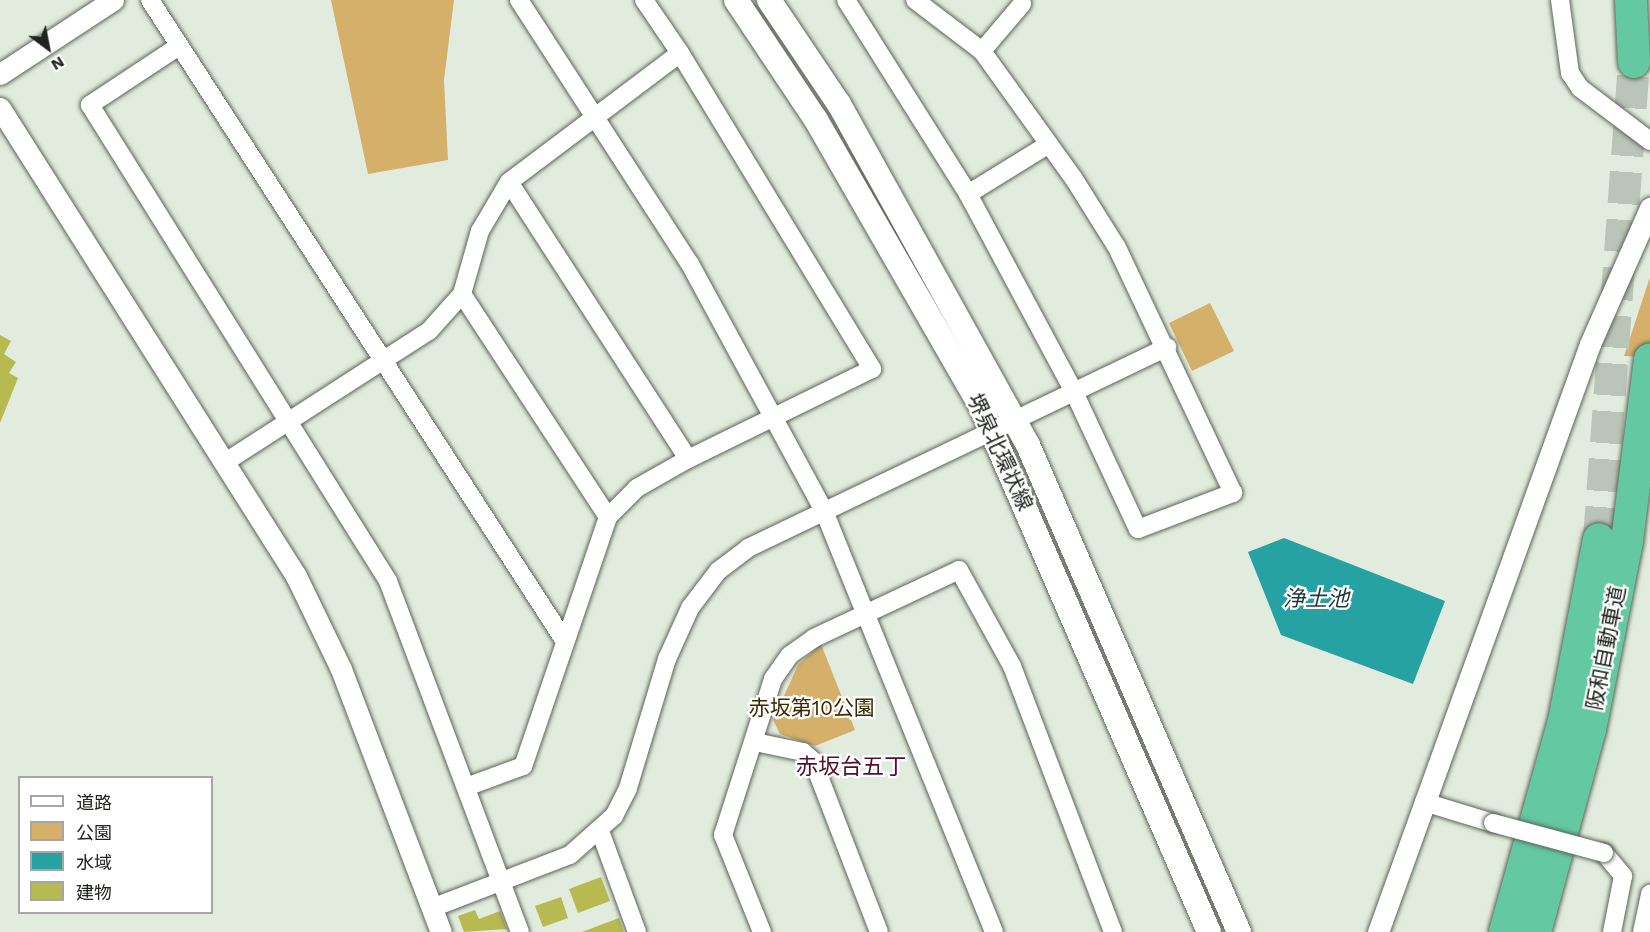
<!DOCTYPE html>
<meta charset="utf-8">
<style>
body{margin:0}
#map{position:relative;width:1650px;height:932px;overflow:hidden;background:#e2ecde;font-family:"Work Sans","Noto Sans JP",sans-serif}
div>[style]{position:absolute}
.green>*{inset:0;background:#d4b06a}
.water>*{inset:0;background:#25a2a1}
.building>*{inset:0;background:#b6ba50}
.motorway-tunnel>*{height:32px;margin-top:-16px;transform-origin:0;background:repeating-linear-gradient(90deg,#bbc4b8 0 32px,transparent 0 48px)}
.roads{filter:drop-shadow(0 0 2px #5b6458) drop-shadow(0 0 2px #5b6458)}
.minor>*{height:18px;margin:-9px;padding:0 9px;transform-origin:9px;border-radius:9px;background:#fff}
.tertiary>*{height:21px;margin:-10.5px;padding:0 10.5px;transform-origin:10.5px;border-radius:10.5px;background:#fff}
.secondary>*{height:24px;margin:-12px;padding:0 12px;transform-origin:12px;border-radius:12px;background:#fff}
.motorway>*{height:32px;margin:-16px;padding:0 16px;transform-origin:16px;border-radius:16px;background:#64c8a2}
.bridges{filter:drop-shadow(0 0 2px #5b6458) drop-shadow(0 0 2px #5b6458)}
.minor-bridge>*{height:18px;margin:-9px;padding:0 9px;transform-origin:9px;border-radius:9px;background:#fff}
span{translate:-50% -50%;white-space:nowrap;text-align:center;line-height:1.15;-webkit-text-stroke:4.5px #fff;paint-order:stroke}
.street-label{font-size:21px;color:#20241f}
.park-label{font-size:21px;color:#3c2900}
.water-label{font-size:22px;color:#1f3838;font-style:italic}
.neighbourhood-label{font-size:22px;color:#510f2b}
.legend{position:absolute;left:18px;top:776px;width:195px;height:138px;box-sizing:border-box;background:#fff;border:2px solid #a6a7a5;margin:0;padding:8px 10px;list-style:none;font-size:18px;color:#20241f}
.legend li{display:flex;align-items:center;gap:12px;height:30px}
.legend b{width:30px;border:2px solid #a6a7a5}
.north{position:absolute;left:18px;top:18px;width:60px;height:60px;-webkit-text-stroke:4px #fff;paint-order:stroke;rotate:148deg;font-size:16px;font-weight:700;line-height:24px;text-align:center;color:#20241f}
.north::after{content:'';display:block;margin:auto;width:21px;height:27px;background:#20241f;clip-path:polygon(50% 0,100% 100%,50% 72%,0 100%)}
</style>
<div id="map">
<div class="green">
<div style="clip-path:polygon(331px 0,454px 0,444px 80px,448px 160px,368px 174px)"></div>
<div style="clip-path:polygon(1650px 278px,1650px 357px,1624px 356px,1649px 280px)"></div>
<div style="clip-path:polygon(1210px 303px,1234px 351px,1192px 371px,1169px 323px)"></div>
<div style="clip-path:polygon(821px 644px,855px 730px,815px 746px,780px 734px,773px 720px,798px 665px)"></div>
</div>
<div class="water">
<div style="clip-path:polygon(1284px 538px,1445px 601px,1413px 684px,1281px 635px,1248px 552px)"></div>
</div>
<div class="building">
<div style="clip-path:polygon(0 335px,11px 341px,4px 354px,16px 362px,9px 373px,18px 378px,0 423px)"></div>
<div style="clip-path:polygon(601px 877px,610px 901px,578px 913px,569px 889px)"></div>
<div style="clip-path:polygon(561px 897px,568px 918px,543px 927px,535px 906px)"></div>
<div style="clip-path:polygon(475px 910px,479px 919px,500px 911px,507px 929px,464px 932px,458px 916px)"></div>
<div style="clip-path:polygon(619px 918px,624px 932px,582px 932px)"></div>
</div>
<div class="motorway-tunnel">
<div style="left:1599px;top:539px;width:478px;rotate:-85.8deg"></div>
</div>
<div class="roads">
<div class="minor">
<div style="left:150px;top:0;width:762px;rotate:57.1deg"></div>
<div style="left:519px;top:0;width:315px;rotate:57.1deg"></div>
<div style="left:690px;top:264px;width:281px;rotate:61.5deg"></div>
<div style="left:824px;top:511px;width:454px;rotate:68deg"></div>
<div style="left:644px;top:0;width:64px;rotate:55.8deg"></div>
<div style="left:846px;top:0;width:229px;rotate:57.8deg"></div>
<div style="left:968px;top:194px;width:225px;rotate:61.8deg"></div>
<div style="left:1074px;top:392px;width:151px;rotate:65deg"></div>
<div style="left:1138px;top:529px;width:102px;rotate:-20.8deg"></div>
<div style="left:1233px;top:493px;width:273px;rotate:-115.3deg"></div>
<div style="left:1116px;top:246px;width:79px;rotate:-122.1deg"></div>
<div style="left:1074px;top:179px;width:158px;rotate:-125.7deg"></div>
<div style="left:982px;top:51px;width:84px;rotate:-142.7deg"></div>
<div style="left:1560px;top:0;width:74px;rotate:82.2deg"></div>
<div style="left:1570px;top:73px;width:18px;rotate:56deg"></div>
<div style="left:1580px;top:88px;width:88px;rotate:37.1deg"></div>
<div style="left:179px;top:46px;width:107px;rotate:146.5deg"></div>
<div style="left:90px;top:105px;width:562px;rotate:57.95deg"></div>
<div style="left:388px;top:581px;width:375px;rotate:69.4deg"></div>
<div style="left:982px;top:51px;width:62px;rotate:-49.6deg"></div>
<div style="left:509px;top:182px;width:330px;rotate:57.1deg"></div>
<div style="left:968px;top:194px;width:95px;rotate:-31.7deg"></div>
<div style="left:462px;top:294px;width:267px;rotate:56.8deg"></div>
<div style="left:227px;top:461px;width:240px;rotate:-32.8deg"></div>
<div style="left:429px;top:331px;width:50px;rotate:-48.3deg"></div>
<div style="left:462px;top:294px;width:66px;rotate:-74.1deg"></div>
<div style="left:480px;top:231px;width:57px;rotate:-59.4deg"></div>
<div style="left:509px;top:182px;width:214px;rotate:-37deg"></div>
<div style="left:680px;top:53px;width:370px;rotate:58.7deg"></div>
<div style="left:872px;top:369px;width:205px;rotate:153.9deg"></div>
<div style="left:688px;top:459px;width:59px;rotate:150.4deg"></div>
<div style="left:637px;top:488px;width:41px;rotate:135deg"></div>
<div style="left:608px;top:517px;width:263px;rotate:108.8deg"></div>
<div style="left:523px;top:766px;width:58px;rotate:159.7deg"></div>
<div style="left:755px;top:742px;width:49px;rotate:11.8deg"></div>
<div style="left:803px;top:752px;width:13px;rotate:42deg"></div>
<div style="left:813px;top:761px;width:183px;rotate:68.9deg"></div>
<div style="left:1424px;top:802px;width:72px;rotate:16.9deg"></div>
<div style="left:600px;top:831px;width:108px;rotate:69.9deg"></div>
<div style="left:1604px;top:853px;width:30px;rotate:50deg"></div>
<div style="left:1623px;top:876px;width:57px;rotate:101.1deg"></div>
<div style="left:432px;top:908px;width:148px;rotate:-21deg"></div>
<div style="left:570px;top:855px;width:59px;rotate:-41.6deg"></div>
<div style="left:614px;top:816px;width:31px;rotate:-63deg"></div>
<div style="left:628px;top:788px;width:135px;rotate:-73.2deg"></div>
<div style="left:667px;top:659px;width:56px;rotate:-65.7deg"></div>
<div style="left:690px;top:608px;width:46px;rotate:-52.9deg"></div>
<div style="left:718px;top:571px;width:38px;rotate:-37deg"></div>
<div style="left:748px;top:548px;width:465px;rotate:-25.6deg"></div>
<div style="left:762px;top:932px;width:105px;rotate:-111.9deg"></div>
<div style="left:723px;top:835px;width:164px;rotate:-72.2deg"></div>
<div style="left:773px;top:679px;width:29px;rotate:-55deg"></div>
<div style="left:790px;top:655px;width:29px;rotate:-35deg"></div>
<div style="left:814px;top:638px;width:160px;rotate:-25.1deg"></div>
<div style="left:959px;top:570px;width:110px;rotate:61.1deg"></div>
<div style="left:1012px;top:666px;width:285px;rotate:69.2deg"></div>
<div style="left:1642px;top:932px;width:39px;rotate:-78deg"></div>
</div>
<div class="tertiary">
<div style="left:0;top:74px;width:135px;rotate:-33.2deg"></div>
<div style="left:0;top:108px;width:554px;rotate:57.69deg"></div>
<div style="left:296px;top:576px;width:103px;rotate:64.2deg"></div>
<div style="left:341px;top:669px;width:281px;rotate:69.2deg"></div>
<div style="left:1378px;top:932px;width:625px;rotate:-70.17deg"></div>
<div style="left:1590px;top:344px;width:149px;rotate:-66.2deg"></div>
</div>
<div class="secondary">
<div style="left:736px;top:0;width:144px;rotate:56.3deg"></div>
<div style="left:816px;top:120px;width:331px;rotate:60.1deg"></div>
<div style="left:981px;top:407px;width:572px;rotate:66.53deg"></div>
<div style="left:769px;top:0;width:125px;rotate:56.1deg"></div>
<div style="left:839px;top:104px;width:390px;rotate:61deg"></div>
<div style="left:1028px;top:445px;width:531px;rotate:66.57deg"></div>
</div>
<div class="motorway">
<div style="left:1631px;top:0;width:62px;rotate:87.2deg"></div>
<div style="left:1505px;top:932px;width:219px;rotate:-74.4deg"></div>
<div style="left:1564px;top:721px;width:185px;rotate:-79.1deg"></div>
<div style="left:1535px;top:932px;width:209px;rotate:-74.8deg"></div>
<div style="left:1590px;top:730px;width:193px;rotate:-78.9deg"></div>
<div style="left:1627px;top:541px;width:183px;rotate:-82.8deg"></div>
</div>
</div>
<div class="bridges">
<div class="minor-bridge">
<div style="left:1493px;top:823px;width:115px;rotate:15.1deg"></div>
</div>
</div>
<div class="street-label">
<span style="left:1000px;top:452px;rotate:65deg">堺泉北環状線</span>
<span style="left:1606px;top:648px;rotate:-79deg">阪和自動車道</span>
</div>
<div class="park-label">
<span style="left:812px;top:708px">赤坂第10公園</span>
</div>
<div class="water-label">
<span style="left:1316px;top:599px">浄土池</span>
</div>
<div class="neighbourhood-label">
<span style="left:851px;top:767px">赤坂台五丁</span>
</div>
<ul class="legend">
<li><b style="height:8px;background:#fff"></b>道路</li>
<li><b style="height:16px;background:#d4b06a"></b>公園</li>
<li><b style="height:16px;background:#25a2a1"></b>水域</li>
<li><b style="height:16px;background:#b6ba50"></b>建物</li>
</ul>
<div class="north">N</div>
</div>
